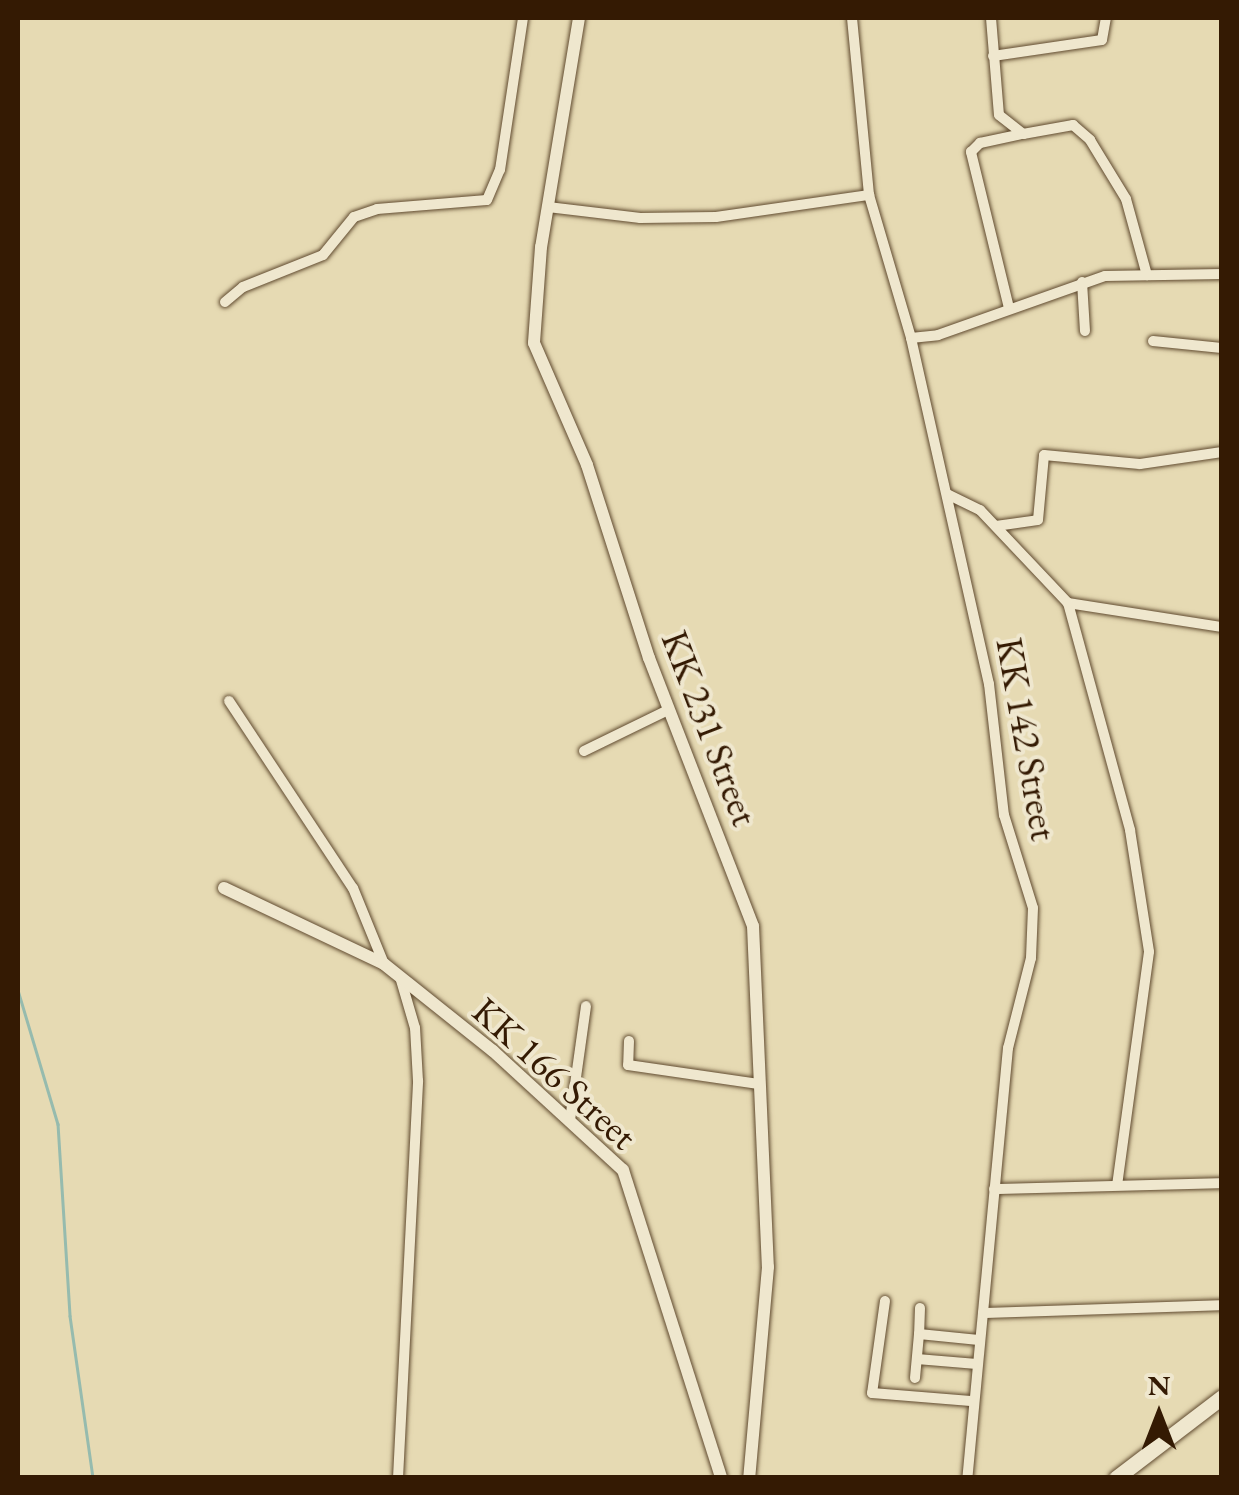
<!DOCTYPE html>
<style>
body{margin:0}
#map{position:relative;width:1239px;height:1495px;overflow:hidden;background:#e6dab3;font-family:"EB Garamond",serif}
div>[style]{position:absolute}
.stream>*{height:2.5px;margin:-1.25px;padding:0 1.25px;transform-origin:1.25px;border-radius:1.25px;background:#96bbae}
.roads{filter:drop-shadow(0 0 2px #604a2f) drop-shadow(0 0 2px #604a2f)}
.minor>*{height:10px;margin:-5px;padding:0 5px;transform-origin:5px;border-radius:5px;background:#efe7ce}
.tertiary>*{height:12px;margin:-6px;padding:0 6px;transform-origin:6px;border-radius:6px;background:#efe7ce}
.secondary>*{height:15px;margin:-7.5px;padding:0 7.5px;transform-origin:7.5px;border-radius:7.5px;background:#efe7ce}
span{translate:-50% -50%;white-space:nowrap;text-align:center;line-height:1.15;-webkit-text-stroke:8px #efe7ce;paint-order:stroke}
.street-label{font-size:38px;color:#341a03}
.frame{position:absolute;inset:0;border:20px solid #341a03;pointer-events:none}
.north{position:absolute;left:1109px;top:1365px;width:100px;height:100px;-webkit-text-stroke:8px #efe7ce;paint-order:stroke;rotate:0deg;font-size:28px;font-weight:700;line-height:40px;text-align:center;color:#341a03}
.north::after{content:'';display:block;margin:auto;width:35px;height:45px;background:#341a03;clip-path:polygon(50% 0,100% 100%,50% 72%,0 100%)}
</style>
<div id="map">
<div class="stream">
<div style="left:18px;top:990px;width:140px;rotate:73.4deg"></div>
<div style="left:58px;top:1124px;width:192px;rotate:86.4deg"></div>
<div style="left:70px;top:1316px;width:164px;rotate:81.9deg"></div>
</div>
<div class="roads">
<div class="minor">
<div style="left:852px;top:18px;width:178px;rotate:84.5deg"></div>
<div style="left:869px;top:195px;width:149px;rotate:73.6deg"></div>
<div style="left:911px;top:338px;width:355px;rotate:77.3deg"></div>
<div style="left:989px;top:684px;width:132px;rotate:83.5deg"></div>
<div style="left:1004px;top:815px;width:97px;rotate:72.7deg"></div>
<div style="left:1033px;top:908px;width:50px;rotate:92.3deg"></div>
<div style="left:1031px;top:958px;width:93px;rotate:104.3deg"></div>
<div style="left:1008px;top:1048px;width:432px;rotate:95.4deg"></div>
<div style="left:991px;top:18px;width:97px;rotate:85.3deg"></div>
<div style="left:999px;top:115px;width:31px;rotate:38deg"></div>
<div style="left:1023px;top:134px;width:51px;rotate:-10.2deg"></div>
<div style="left:1073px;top:125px;width:23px;rotate:41deg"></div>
<div style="left:1090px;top:140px;width:69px;rotate:58.6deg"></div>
<div style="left:1126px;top:199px;width:79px;rotate:74.6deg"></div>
<div style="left:993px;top:56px;width:110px;rotate:-8.4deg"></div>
<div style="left:1102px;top:40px;width:22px;rotate:-80deg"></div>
<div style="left:548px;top:207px;width:93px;rotate:6.8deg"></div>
<div style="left:640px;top:218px;width:76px;rotate:-0.8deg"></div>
<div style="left:716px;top:217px;width:155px;rotate:-8.2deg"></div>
<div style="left:1082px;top:282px;width:49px;rotate:86.5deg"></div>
<div style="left:225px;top:302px;width:23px;rotate:-40deg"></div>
<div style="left:243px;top:287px;width:86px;rotate:-21.8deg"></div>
<div style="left:323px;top:255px;width:49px;rotate:-50.8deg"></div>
<div style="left:354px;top:217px;width:24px;rotate:-19deg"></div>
<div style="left:377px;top:209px;width:110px;rotate:-4.7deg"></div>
<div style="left:487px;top:200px;width:33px;rotate:-67deg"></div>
<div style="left:500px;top:170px;width:154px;rotate:-81.4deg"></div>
<div style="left:1009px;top:308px;width:161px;rotate:-103.7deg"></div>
<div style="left:971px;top:152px;width:13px;rotate:-45deg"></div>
<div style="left:980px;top:143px;width:40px;rotate:-12deg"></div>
<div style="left:911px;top:338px;width:27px;rotate:-6deg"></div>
<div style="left:938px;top:335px;width:177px;rotate:-19.5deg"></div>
<div style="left:1105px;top:276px;width:117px;rotate:-1deg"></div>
<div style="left:1153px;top:341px;width:69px;rotate:5.8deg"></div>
<div style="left:947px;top:494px;width:37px;rotate:26deg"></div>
<div style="left:980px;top:510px;width:128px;rotate:46.6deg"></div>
<div style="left:1068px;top:603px;width:156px;rotate:8.9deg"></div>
<div style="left:996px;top:526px;width:42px;rotate:-8.1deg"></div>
<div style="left:1038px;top:520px;width:65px;rotate:-84.7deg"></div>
<div style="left:1044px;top:455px;width:96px;rotate:5.4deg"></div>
<div style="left:1140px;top:464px;width:83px;rotate:-8.3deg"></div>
<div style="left:1068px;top:603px;width:235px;rotate:74.7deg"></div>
<div style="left:1130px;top:830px;width:123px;rotate:81.1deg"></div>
<div style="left:1149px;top:952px;width:235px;rotate:97.8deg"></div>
<div style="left:229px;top:701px;width:224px;rotate:56.5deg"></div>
<div style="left:353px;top:888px;width:82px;rotate:67.8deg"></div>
<div style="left:584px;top:751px;width:93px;rotate:-26deg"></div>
<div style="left:629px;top:1041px;width:24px;rotate:92deg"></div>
<div style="left:628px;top:1065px;width:132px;rotate:8.3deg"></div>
<div style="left:570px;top:1120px;width:115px;rotate:-82deg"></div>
<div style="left:994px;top:1189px;width:228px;rotate:-1.5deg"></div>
<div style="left:885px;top:1301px;width:93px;rotate:98deg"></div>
<div style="left:872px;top:1393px;width:99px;rotate:4.6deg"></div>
<div style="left:920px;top:1308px;width:26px;rotate:92deg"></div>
<div style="left:919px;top:1334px;width:60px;rotate:5.7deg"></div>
<div style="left:983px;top:1313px;width:239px;rotate:-1.9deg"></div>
<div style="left:917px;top:1359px;width:60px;rotate:4.8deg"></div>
<div style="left:915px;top:1378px;width:44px;rotate:-84.8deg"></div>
<div style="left:398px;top:1478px;width:398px;rotate:-87.1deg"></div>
<div style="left:418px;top:1081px;width:53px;rotate:-93.2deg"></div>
<div style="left:415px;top:1028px;width:50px;rotate:-106.3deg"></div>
</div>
<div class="tertiary">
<div style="left:579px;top:18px;width:232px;rotate:99.4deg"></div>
<div style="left:541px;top:247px;width:96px;rotate:94.2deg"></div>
<div style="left:534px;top:343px;width:133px;rotate:66.5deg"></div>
<div style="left:587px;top:465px;width:203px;rotate:72.2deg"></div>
<div style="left:649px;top:658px;width:287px;rotate:68.8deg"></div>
<div style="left:753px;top:926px;width:341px;rotate:87.5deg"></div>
<div style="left:768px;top:1267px;width:212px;rotate:95.1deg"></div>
<div style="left:224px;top:888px;width:177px;rotate:25.4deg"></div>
<div style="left:384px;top:964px;width:139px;rotate:38.6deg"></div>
<div style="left:493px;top:1051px;width:176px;rotate:42.5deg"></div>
<div style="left:623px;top:1170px;width:323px;rotate:72.3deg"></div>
</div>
<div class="secondary">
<div style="left:1116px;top:1478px;width:133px;rotate:-37.4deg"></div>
</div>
</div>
<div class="street-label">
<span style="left:710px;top:728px;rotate:69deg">KK 231 Street</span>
<span style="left:1027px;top:739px;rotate:80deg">KK 142 Street</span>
<span style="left:555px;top:1073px;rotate:42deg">KK 166 Street</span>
</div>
<div class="frame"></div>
<div class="north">N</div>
</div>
